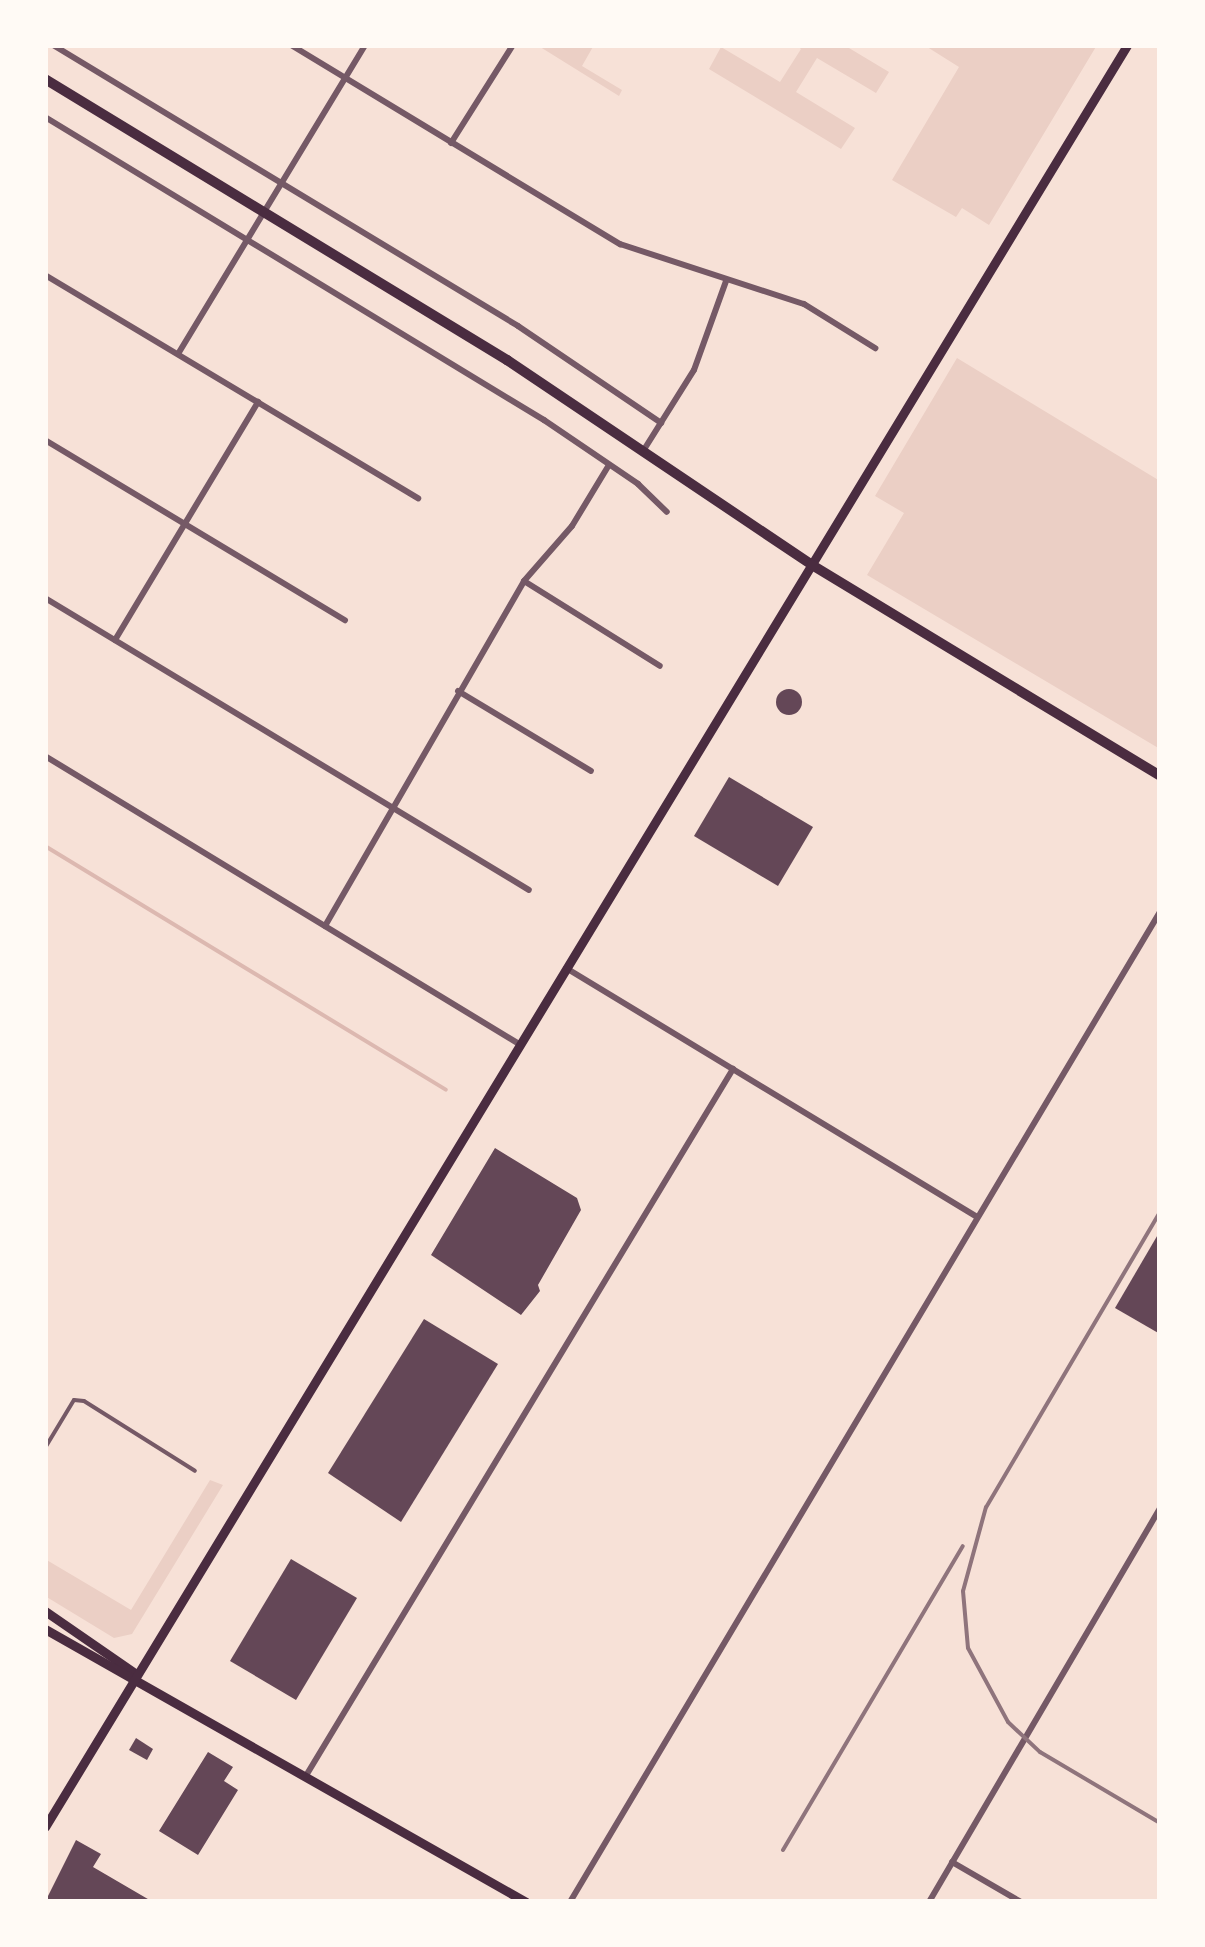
<!DOCTYPE html>
<style>
body{margin:0}
#map{position:relative;width:1205px;height:1947px;overflow:hidden;background:#f7e1d7;font-family:"Fira Sans Condensed",sans-serif}
div>[style]{position:absolute}
.green>*{inset:0;background:#ebcfc5}
.stream>*{height:4px;margin:-2px;padding:0 2px;transform-origin:2px;border-radius:2px;background:#dcb8b0}
.building>*{inset:0;background:#644757}
.round{border-radius:50%}
.service>*{height:4px;margin:-2px;padding:0 2px;transform-origin:2px;border-radius:2px;background:#755966}
.minor>*{height:6px;margin:-3px;padding:0 3px;transform-origin:3px;border-radius:3px;background:#755966}
.secondary>*{height:9px;margin:-4.5px;padding:0 4.5px;transform-origin:4.5px;border-radius:4.5px;background:#4a2c40}
.primary>*{height:10px;margin:-5px;padding:0 5px;transform-origin:5px;border-radius:5px;background:#4a2c40}
.rail>*{height:4px;margin:-2px;padding:0 2px;transform-origin:2px;border-radius:2px;background:#8f747c}
span{translate:-50% -50%;white-space:nowrap;text-align:center;line-height:1.15;-webkit-text-stroke:8px #fffaf5;paint-order:stroke}
.frame{position:absolute;inset:0;border:48px solid #fffaf5;pointer-events:none}
</style>
<div id="map">
<div class="green">
<div style="clip-path:polygon(537px 45px,594px 45px,582px 66px,622px 90px,619px 96px)"></div>
<div style="clip-path:polygon(796px 45px,844px 45px,889px 72px,876px 93px,817px 58px,796px 92px,855px 128px,841px 149px,709px 69px,721px 47px,780px 82px,801px 49px)"></div>
<div style="clip-path:polygon(924px 45px,1097px 45px,989px 225px,962px 208px,956px 217px,892px 180px,959px 67px)"></div>
<div style="clip-path:polygon(957px 358px,1160px 481px,1160px 749px,867px 575px,904px 513px,875px 496px)"></div>
<div style="clip-path:polygon(210px 1480px,223px 1485px,132px 1634px,114px 1638px,45px 1596px,45px 1559px,131px 1610px)"></div>
</div>
<div class="stream">
<div style="left:45px;top:846px;width:469px;rotate:31.3deg"></div>
</div>
<div class="building">
<div class="round" style="left:776px;top:689px;width:26px;height:26px"></div>
<div style="clip-path:polygon(729px 777px,813px 827px,778px 886px,694px 836px)"></div>
<div style="clip-path:polygon(495px 1148px,577px 1198px,581px 1210px,538px 1285px,540px 1291px,521px 1315px,431px 1255px)"></div>
<div style="clip-path:polygon(1160px 1231px,1160px 1334px,1115px 1308px)"></div>
<div style="clip-path:polygon(424px 1319px,498px 1364px,401px 1522px,328px 1473px)"></div>
<div style="clip-path:polygon(291px 1559px,357px 1598px,296px 1700px,230px 1661px)"></div>
<div style="clip-path:polygon(136px 1738px,153px 1749px,147px 1760px,129px 1750px)"></div>
<div style="clip-path:polygon(208px 1752px,233px 1767px,224px 1781px,238px 1790px,198px 1855px,159px 1831px)"></div>
<div style="clip-path:polygon(76px 1840px,101px 1854px,93px 1867px,153px 1902px,45px 1902px)"></div>
</div>
<div class="service">
<div style="left:45px;top:1448px;width:56px;rotate:-58.9deg"></div>
<div style="left:74px;top:1400px;width:10px;rotate:6deg"></div>
<div style="left:84px;top:1401px;width:131px;rotate:32.2deg"></div>
</div>
<div class="minor">
<div style="left:53px;top:45px;width:543px;rotate:31.14deg"></div>
<div style="left:518px;top:326px;width:173px;rotate:34.1deg"></div>
<div style="left:291px;top:45px;width:385px;rotate:31.2deg"></div>
<div style="left:620px;top:244px;width:194px;rotate:18.1deg"></div>
<div style="left:804px;top:304px;width:84px;rotate:31.8deg"></div>
<div style="left:45px;top:117px;width:584px;rotate:31.27deg"></div>
<div style="left:544px;top:420px;width:114px;rotate:34.2deg"></div>
<div style="left:638px;top:484px;width:40px;rotate:44deg"></div>
<div style="left:451px;top:143px;width:116px;rotate:-57.7deg"></div>
<div style="left:45px;top:275px;width:435px;rotate:30.9deg"></div>
<div style="left:178px;top:354px;width:361px;rotate:-58.8deg"></div>
<div style="left:45px;top:440px;width:350px;rotate:31deg"></div>
<div style="left:645px;top:448px;width:92px;rotate:-57.9deg"></div>
<div style="left:694px;top:370px;width:95px;rotate:-70.2deg"></div>
<div style="left:524px;top:581px;width:160px;rotate:32deg"></div>
<div style="left:45px;top:598px;width:565px;rotate:31.1deg"></div>
<div style="left:115px;top:640px;width:278px;rotate:-59deg"></div>
<div style="left:458px;top:691px;width:155px;rotate:31deg"></div>
<div style="left:45px;top:756px;width:555px;rotate:31.28deg"></div>
<div style="left:325px;top:926px;width:398px;rotate:-60deg"></div>
<div style="left:524px;top:581px;width:73px;rotate:-48.9deg"></div>
<div style="left:572px;top:526px;width:71px;rotate:-58.8deg"></div>
<div style="left:566px;top:968px;width:479px;rotate:31.2deg"></div>
<div style="left:45px;top:1750px;width:5px;rotate:90deg"></div>
<div style="left:307px;top:1774px;width:824px;rotate:-58.86deg"></div>
<div style="left:952px;top:1862px;width:80px;rotate:30.1deg"></div>
<div style="left:570px;top:1902px;width:1152px;rotate:-59.21deg"></div>
<div style="left:929px;top:1902px;width:457px;rotate:-59.6deg"></div>
</div>
<div class="secondary">
<div style="left:45px;top:1611px;width:109px;rotate:34.6deg"></div>
<div style="left:45px;top:1629px;width:553px;rotate:29.58deg"></div>
<div style="left:45px;top:1827px;width:2085px;rotate:-58.73deg"></div>
</div>
<div class="primary">
<div style="left:45px;top:79px;width:541px;rotate:31.31deg"></div>
<div style="left:507px;top:360px;width:367px;rotate:33.9deg"></div>
<div style="left:812px;top:565px;width:407px;rotate:31.2deg"></div>
</div>
<div class="rail">
<div style="left:1160px;top:1212px;width:342px;rotate:120.5deg"></div>
<div style="left:986px;top:1507px;width:87px;rotate:105.3deg"></div>
<div style="left:963px;top:1591px;width:57px;rotate:85deg"></div>
<div style="left:968px;top:1648px;width:84px;rotate:61.6deg"></div>
<div style="left:1008px;top:1722px;width:44px;rotate:43.2deg"></div>
<div style="left:1040px;top:1752px;width:139px;rotate:30.6deg"></div>
<div style="left:783px;top:1850px;width:353px;rotate:-59.4deg"></div>
</div>
<div class="frame"></div>
</div>
